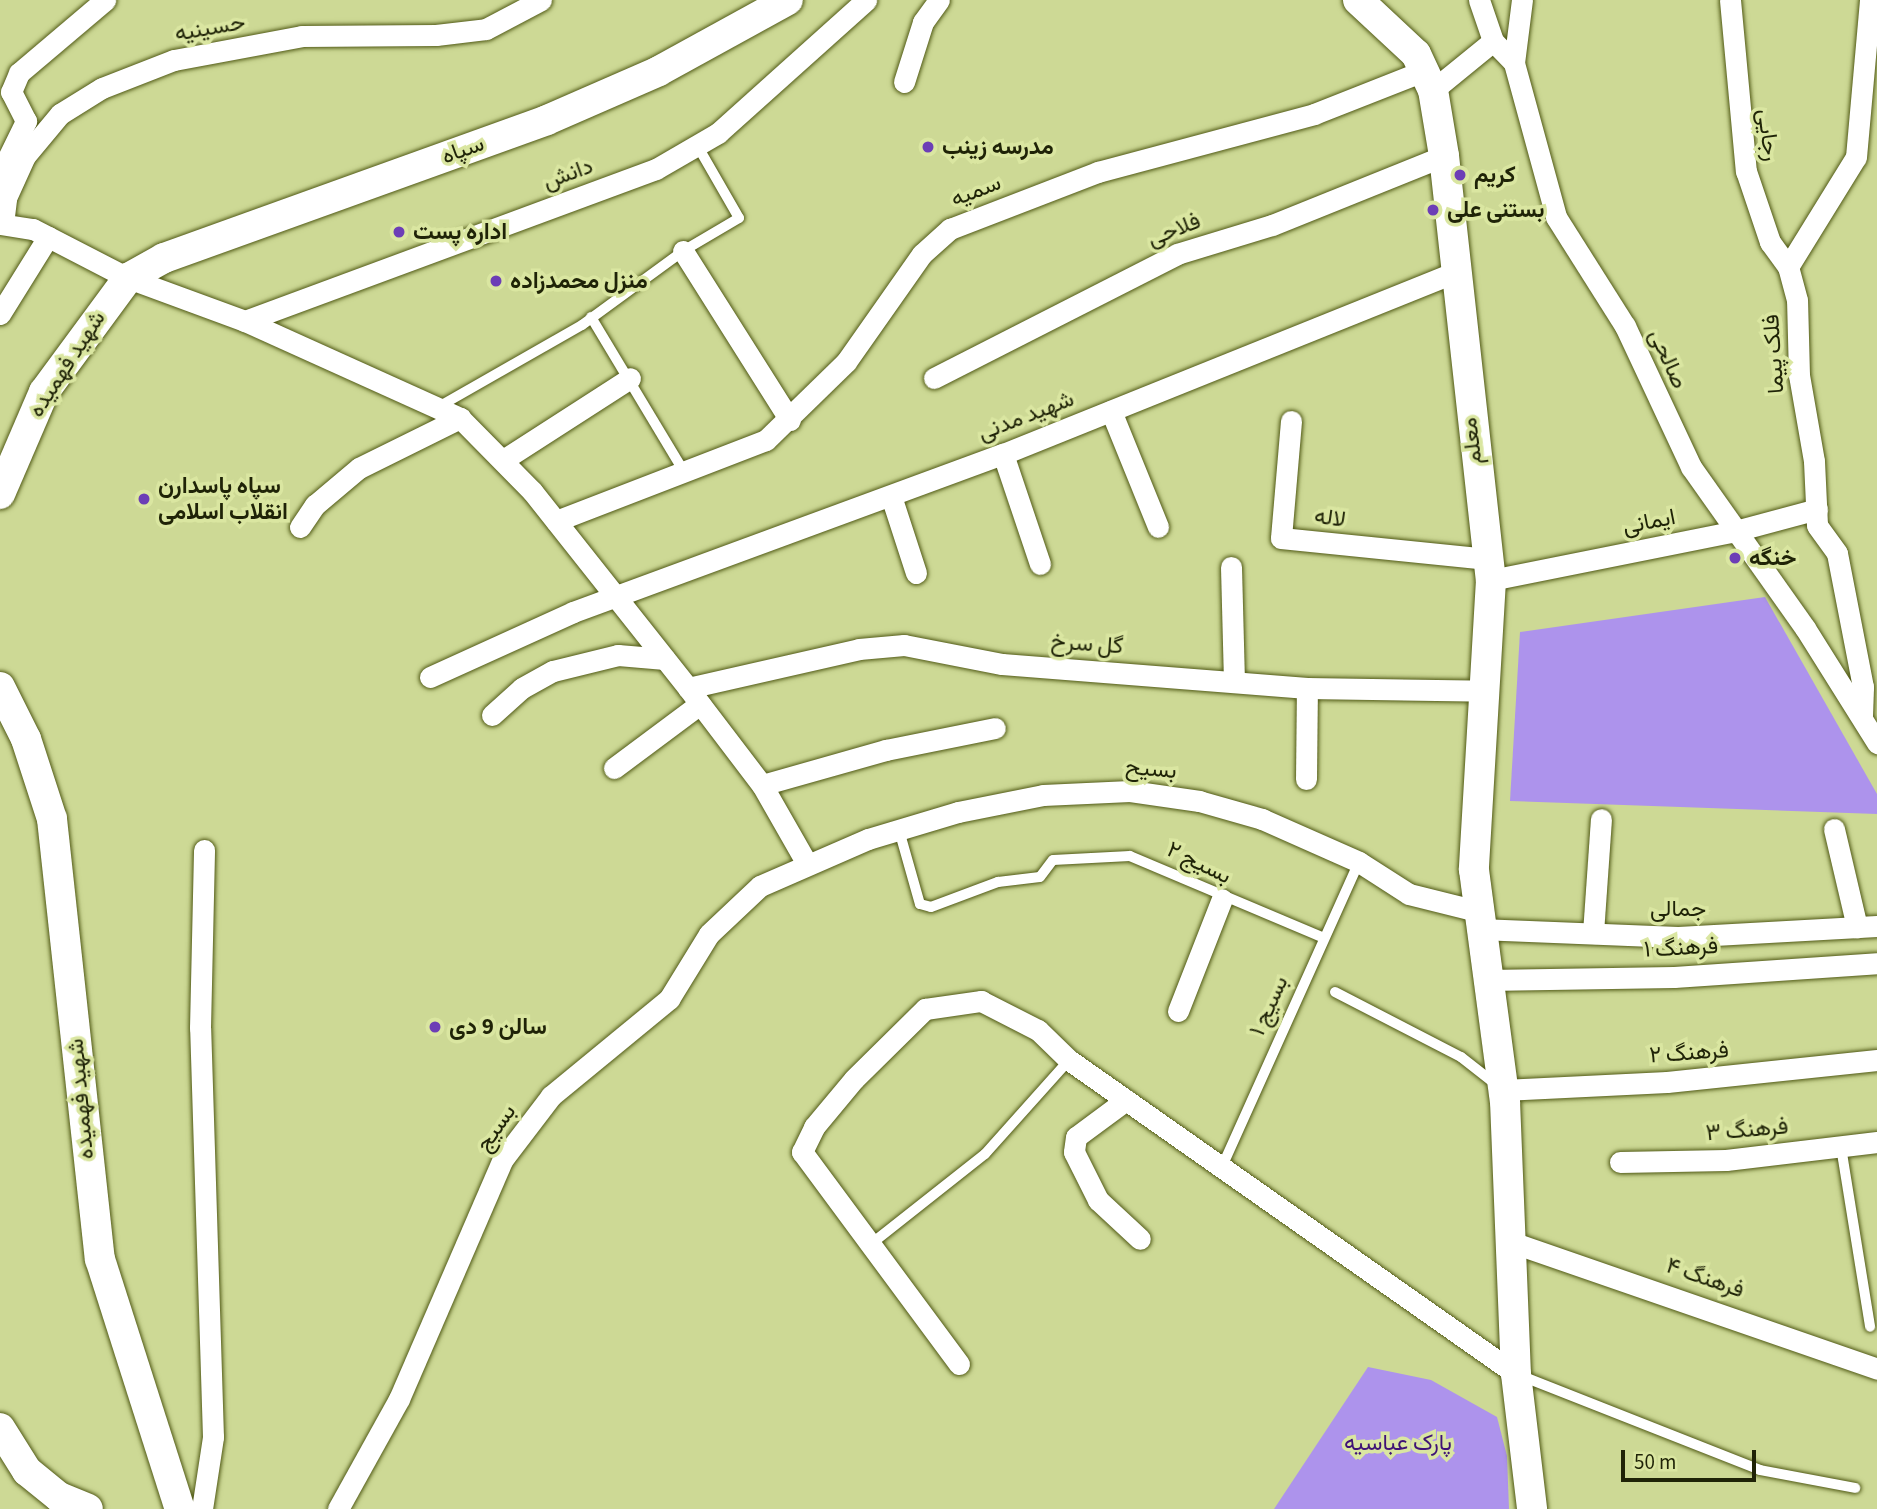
<!DOCTYPE html>
<meta charset="utf-8">
<style>
body{margin:0}
#map{position:relative;width:1877px;height:1509px;overflow:hidden;background:#cdd995;font-family:"Source Sans 3",Vazirmatn,sans-serif}
div>[style]{position:absolute}
.green>*{inset:0;background:#ad93ec}
.roads{filter:drop-shadow(0 0 2px #515a16) drop-shadow(0 0 2px #515a16)}
.lane>*{height:10px;margin:-5px;padding:0 5px;transform-origin:5px;border-radius:5px;background:#fff}
.street>*{height:21px;margin:-10.5px;padding:0 10.5px;transform-origin:10.5px;border-radius:10.5px;background:#fff}
.secondary>*{height:30px;margin:-15px;padding:0 15px;transform-origin:15px;border-radius:15px;background:#fff}
.dots>*{width:19px;height:19px;translate:-50% -50%;box-sizing:border-box;border:4px solid #dae6a1;border-radius:50%}
span{translate:-50% -50%;white-space:nowrap;text-align:center;line-height:1.15;-webkit-text-stroke:7px #dae6a1;paint-order:stroke}
.street-label{font-size:23px;color:#1f2307}
.poi-label{font-size:23px;color:#1f2307;font-weight:700}
.left{translate:0 -50%;text-align:left}
.park-label{font-size:23px;color:#3e1276}
.scale{position:absolute;left:1621px;top:1450px;width:135px;height:32px;box-sizing:border-box;border:4px solid #1f2307;border-top:0;padding-left:9px;font-size:21px;line-height:24px;white-space:nowrap;color:#1f2307;-webkit-text-stroke:5px #dae6a1;paint-order:stroke}
</style>
<div id="map">
<div class="green">
<div style="clip-path:polygon(1765px 597px,1877px 794px,1877px 814px,1510px 801px,1520px 632px)"></div>
<div style="clip-path:polygon(1368px 1367px,1431px 1380px,1497px 1417px,1507px 1456px,1509px 1509px,1274px 1509px)"></div>
</div>
<div class="roads">
<div class="lane">
<div style="left:591px;top:317px;width:181px;rotate:59deg"></div>
<div style="left:440px;top:406px;width:163px;rotate:-29.7deg"></div>
<div style="left:582px;top:325px;width:125px;rotate:-36.2deg"></div>
<div style="left:683px;top:251px;width:65px;rotate:-30.5deg"></div>
<div style="left:739px;top:218px;width:84px;rotate:-119.9deg"></div>
<div style="left:899px;top:830px;width:77px;rotate:74.2deg"></div>
<div style="left:920px;top:904px;width:11px;rotate:15deg"></div>
<div style="left:931px;top:907px;width:72px;rotate:-20.5deg"></div>
<div style="left:998px;top:882px;width:42px;rotate:-6.8deg"></div>
<div style="left:1040px;top:877px;width:21px;rotate:-53deg"></div>
<div style="left:1053px;top:860px;width:77px;rotate:-3deg"></div>
<div style="left:1130px;top:856px;width:208px;rotate:22.9deg"></div>
<div style="left:1335px;top:992px;width:142px;rotate:27.3deg"></div>
<div style="left:1461px;top:1057px;width:47px;rotate:38.1deg"></div>
<div style="left:1841px;top:1147px;width:182px;rotate:80.8deg"></div>
<div style="left:1221px;top:1169px;width:337px;rotate:-65.8deg"></div>
<div style="left:871px;top:1244px;width:145px;rotate:-38.3deg"></div>
<div style="left:985px;top:1154px;width:126px;rotate:-48.2deg"></div>
<div style="left:1519px;top:1375px;width:259px;rotate:21.5deg"></div>
<div style="left:1760px;top:1470px;width:97px;rotate:10.7deg"></div>
</div>
<div class="street">
<div style="left:1479px;top:0;width:43px;rotate:71.1deg"></div>
<div style="left:1493px;top:41px;width:30px;rotate:46deg"></div>
<div style="left:1514px;top:63px;width:160px;rotate:74.7deg"></div>
<div style="left:1556px;top:217px;width:129px;rotate:57.7deg"></div>
<div style="left:1625px;top:326px;width:156px;rotate:64.9deg"></div>
<div style="left:1691px;top:467px;width:197px;rotate:54.7deg"></div>
<div style="left:1805px;top:628px;width:136px;rotate:57.9deg"></div>
<div style="left:1730px;top:0;width:172px;rotate:84.7deg"></div>
<div style="left:1746px;top:171px;width:75px;rotate:71.3deg"></div>
<div style="left:1770px;top:242px;width:31px;rotate:54deg"></div>
<div style="left:1514px;top:63px;width:64px;rotate:-82.8deg"></div>
<div style="left:904px;top:82px;width:63px;rotate:-72.4deg"></div>
<div style="left:923px;top:22px;width:27px;rotate:-54deg"></div>
<div style="left:1433px;top:90px;width:77px;rotate:-39.2deg"></div>
<div style="left:2px;top:201px;width:31px;rotate:-90deg"></div>
<div style="left:2px;top:170px;width:55px;rotate:-63.9deg"></div>
<div style="left:26px;top:121px;width:33px;rotate:-117deg"></div>
<div style="left:11px;top:92px;width:21px;rotate:-67deg"></div>
<div style="left:19px;top:73px;width:113px;rotate:-40.3deg"></div>
<div style="left:0;top:224px;width:33px;rotate:9deg"></div>
<div style="left:33px;top:229px;width:107px;rotate:27.3deg"></div>
<div style="left:128px;top:278px;width:125px;rotate:20.2deg"></div>
<div style="left:245px;top:321px;width:236px;rotate:24.3deg"></div>
<div style="left:460px;top:418px;width:103px;rotate:45.4deg"></div>
<div style="left:532px;top:491px;width:251px;rotate:51.6deg"></div>
<div style="left:688px;top:688px;width:122px;rotate:52.7deg"></div>
<div style="left:762px;top:785px;width:89px;rotate:60.3deg"></div>
<div style="left:3px;top:224px;width:26px;rotate:-83deg"></div>
<div style="left:6px;top:198px;width:46px;rotate:-65.7deg"></div>
<div style="left:25px;top:156px;width:55px;rotate:-50.2deg"></div>
<div style="left:60px;top:114px;width:49px;rotate:-31.8deg"></div>
<div style="left:102px;top:88px;width:77px;rotate:-21.3deg"></div>
<div style="left:174px;top:60px;width:130px;rotate:-10.6deg"></div>
<div style="left:302px;top:36px;width:134px;rotate:-0.4deg"></div>
<div style="left:436px;top:35px;width:50px;rotate:-6.8deg"></div>
<div style="left:486px;top:29px;width:62px;rotate:-27.8deg"></div>
<div style="left:683px;top:251px;width:200px;rotate:57.7deg"></div>
<div style="left:0;top:314px;width:91px;rotate:-58.1deg"></div>
<div style="left:245px;top:321px;width:438px;rotate:-20.3deg"></div>
<div style="left:656px;top:169px;width:72px;rotate:-30.1deg"></div>
<div style="left:718px;top:133px;width:199px;rotate:-41.9deg"></div>
<div style="left:934px;top:378px;width:273px;rotate:-27deg"></div>
<div style="left:1177px;top:254px;width:99px;rotate:-17deg"></div>
<div style="left:1272px;top:225px;width:185px;rotate:-21.9deg"></div>
<div style="left:1111px;top:411px;width:125px;rotate:67.9deg"></div>
<div style="left:1291px;top:421px;width:117px;rotate:94.9deg"></div>
<div style="left:1281px;top:538px;width:208px;rotate:5.8deg"></div>
<div style="left:1003px;top:454px;width:116px;rotate:71.4deg"></div>
<div style="left:503px;top:460px;width:151px;rotate:-32.8deg"></div>
<div style="left:891px;top:496px;width:81px;rotate:72deg"></div>
<div style="left:556px;top:521px;width:225px;rotate:-21.1deg"></div>
<div style="left:766px;top:440px;width:112px;rotate:-44.3deg"></div>
<div style="left:846px;top:362px;width:132px;rotate:-54.9deg"></div>
<div style="left:922px;top:254px;width:38px;rotate:-42deg"></div>
<div style="left:950px;top:229px;width:159px;rotate:-21.1deg"></div>
<div style="left:1098px;top:172px;width:224px;rotate:-15deg"></div>
<div style="left:1314px;top:114px;width:117px;rotate:-21.5deg"></div>
<div style="left:300px;top:527px;width:27px;rotate:-56deg"></div>
<div style="left:315px;top:505px;width:57px;rotate:-40.1deg"></div>
<div style="left:359px;top:468px;width:113px;rotate:-26.3deg"></div>
<div style="left:1231px;top:567px;width:114px;rotate:88.5deg"></div>
<div style="left:1491px;top:580px;width:246px;rotate:-11.3deg"></div>
<div style="left:1732px;top:532px;width:88px;rotate:-15.1deg"></div>
<div style="left:430px;top:677px;width:157px;rotate:-24.4deg"></div>
<div style="left:573px;top:612px;width:458px;rotate:-20.2deg"></div>
<div style="left:1003px;top:454px;width:486px;rotate:-21.9deg"></div>
<div style="left:688px;top:688px;width:175px;rotate:-12.8deg"></div>
<div style="left:859px;top:649px;width:45px;rotate:-5.1deg"></div>
<div style="left:904px;top:645px;width:100px;rotate:11deg"></div>
<div style="left:1002px;top:664px;width:306px;rotate:4.5deg"></div>
<div style="left:1307px;top:688px;width:181px;rotate:0.9deg"></div>
<div style="left:492px;top:715px;width:40px;rotate:-42deg"></div>
<div style="left:522px;top:688px;width:35px;rotate:-29deg"></div>
<div style="left:553px;top:671px;width:67px;rotate:-13.8deg"></div>
<div style="left:618px;top:655px;width:47px;rotate:4.9deg"></div>
<div style="left:1862px;top:716px;width:29px;rotate:-88deg"></div>
<div style="left:1863px;top:687px;width:136px;rotate:-101deg"></div>
<div style="left:1837px;top:553px;width:34px;rotate:-126deg"></div>
<div style="left:1817px;top:525px;width:64px;rotate:-92.7deg"></div>
<div style="left:1814px;top:461px;width:87px;rotate:-99.9deg"></div>
<div style="left:1799px;top:375px;width:75px;rotate:-91.5deg"></div>
<div style="left:1797px;top:300px;width:34px;rotate:-105deg"></div>
<div style="left:1788px;top:267px;width:129px;rotate:-58.3deg"></div>
<div style="left:1856px;top:157px;width:158px;rotate:-84.9deg"></div>
<div style="left:614px;top:768px;width:107px;rotate:-36.7deg"></div>
<div style="left:1306px;top:779px;width:91px;rotate:-89.4deg"></div>
<div style="left:762px;top:785px;width:129px;rotate:-15.8deg"></div>
<div style="left:886px;top:750px;width:111px;rotate:-11.4deg"></div>
<div style="left:1834px;top:829px;width:101px;rotate:76.8deg"></div>
<div style="left:1479px;top:929px;width:199px;rotate:2.3deg"></div>
<div style="left:1678px;top:937px;width:199px;rotate:-3.2deg"></div>
<div style="left:1593px;top:933px;width:114px;rotate:-86deg"></div>
<div style="left:1487px;top:980px;width:187px;rotate:-0.9deg"></div>
<div style="left:1674px;top:977px;width:203px;rotate:-3.9deg"></div>
<div style="left:1178px;top:1011px;width:120px;rotate:-68.6deg"></div>
<div style="left:1503px;top:1090px;width:164px;rotate:-2.8deg"></div>
<div style="left:1667px;top:1082px;width:211px;rotate:-6deg"></div>
<div style="left:1126px;top:1100px;width:62px;rotate:143.5deg"></div>
<div style="left:1076px;top:1137px;width:15px;rotate:98deg"></div>
<div style="left:1074px;top:1152px;width:54px;rotate:63.4deg"></div>
<div style="left:1098px;top:1200px;width:57px;rotate:42.9deg"></div>
<div style="left:1620px;top:1162px;width:106px;rotate:-1.1deg"></div>
<div style="left:1726px;top:1160px;width:152px;rotate:-6.8deg"></div>
<div style="left:1514px;top:1243px;width:384px;rotate:19.1deg"></div>
<div style="left:959px;top:1364px;width:264px;rotate:-126.5deg"></div>
<div style="left:802px;top:1152px;width:28px;rotate:-64deg"></div>
<div style="left:814px;top:1127px;width:62px;rotate:-50.2deg"></div>
<div style="left:854px;top:1079px;width:100px;rotate:-44.6deg"></div>
<div style="left:925px;top:1009px;width:57px;rotate:-8.1deg"></div>
<div style="left:981px;top:1001px;width:64px;rotate:27deg"></div>
<div style="left:1038px;top:1030px;width:43px;rotate:44.1deg"></div>
<div style="left:1069px;top:1060px;width:546px;rotate:35.09deg"></div>
<div style="left:202px;top:1509px;width:73px;rotate:-81.3deg"></div>
<div style="left:213px;top:1437px;width:409px;rotate:-91.8deg"></div>
<div style="left:200px;top:1028px;width:178px;rotate:-88.7deg"></div>
<div style="left:338px;top:1509px;width:126px;rotate:-61deg"></div>
<div style="left:399px;top:1399px;width:262px;rotate:-66.6deg"></div>
<div style="left:503px;top:1159px;width:79px;rotate:-52.7deg"></div>
<div style="left:551px;top:1096px;width:153px;rotate:-39.4deg"></div>
<div style="left:669px;top:999px;width:76px;rotate:-58.4deg"></div>
<div style="left:709px;top:934px;width:70px;rotate:-43.3deg"></div>
<div style="left:760px;top:886px;width:118px;rotate:-23.5deg"></div>
<div style="left:868px;top:839px;width:94px;rotate:-16.7deg"></div>
<div style="left:958px;top:812px;width:87px;rotate:-11.3deg"></div>
<div style="left:1043px;top:795px;width:87px;rotate:-2.6deg"></div>
<div style="left:1130px;top:791px;width:70px;rotate:8.2deg"></div>
<div style="left:1199px;top:801px;width:66px;rotate:15.9deg"></div>
<div style="left:1262px;top:819px;width:106px;rotate:23.9deg"></div>
<div style="left:1359px;top:862px;width:59px;rotate:32.6deg"></div>
<div style="left:1409px;top:894px;width:70px;rotate:14deg"></div>
</div>
<div class="secondary">
<div style="left:1358px;top:0;width:79px;rotate:43deg"></div>
<div style="left:1416px;top:54px;width:40px;rotate:65deg"></div>
<div style="left:1433px;top:90px;width:67px;rotate:80.5deg"></div>
<div style="left:1444px;top:156px;width:427px;rotate:83.7deg"></div>
<div style="left:1491px;top:580px;width:290px;rotate:93.4deg"></div>
<div style="left:1474px;top:870px;width:233px;rotate:82.4deg"></div>
<div style="left:1505px;top:1101px;width:273px;rotate:87.7deg"></div>
<div style="left:1516px;top:1374px;width:136px;rotate:83.2deg"></div>
<div style="left:0;top:494px;width:111px;rotate:-66.7deg"></div>
<div style="left:44px;top:392px;width:142px;rotate:-53.6deg"></div>
<div style="left:128px;top:278px;width:41px;rotate:-29.1deg"></div>
<div style="left:164px;top:258px;width:407px;rotate:-19.8deg"></div>
<div style="left:547px;top:120px;width:122px;rotate:-23.6deg"></div>
<div style="left:659px;top:71px;width:147px;rotate:-28.8deg"></div>
<div style="left:0;top:687px;width:58px;rotate:63.4deg"></div>
<div style="left:26px;top:739px;width:84px;rotate:72deg"></div>
<div style="left:52px;top:819px;width:443px;rotate:83.8deg"></div>
<div style="left:100px;top:1259px;width:262px;rotate:72.3deg"></div>
<div style="left:0;top:1428px;width:51px;rotate:57.9deg"></div>
<div style="left:27px;top:1471px;width:41px;rotate:39.1deg"></div>
<div style="left:59px;top:1497px;width:31px;rotate:22deg"></div>
</div>
</div>
<div class="dots">
<div style="left:928px;top:147px;background:#6c3eb6"></div>
<div style="left:1460px;top:175px;background:#6c3eb6"></div>
<div style="left:1433px;top:210px;background:#6c3eb6"></div>
<div style="left:399px;top:232px;background:#6c3eb6"></div>
<div style="left:496px;top:281px;background:#6c3eb6"></div>
<div style="left:144px;top:499px;background:#6c3eb6"></div>
<div style="left:1735px;top:558px;background:#6c3eb6"></div>
<div style="left:435px;top:1027px;background:#6c3eb6"></div>
</div>
<div class="street-label">
<span style="left:210px;top:28px;rotate:-10deg">حسینیه</span>
<span style="left:1768px;top:135px;rotate:83deg">رجایی</span>
<span style="left:463px;top:150px;rotate:-20deg">سپاه</span>
<span style="left:568px;top:174px;rotate:-20deg">دانش</span>
<span style="left:976px;top:191px;rotate:-21deg">سمیه</span>
<span style="left:1174px;top:230px;rotate:-21deg">فلاحی</span>
<span style="left:1774px;top:354px;rotate:-94deg">فلک پیما</span>
<span style="left:1668px;top:359px;rotate:66deg">صالحی</span>
<span style="left:67px;top:364px;rotate:-57deg">شهید فهمیده</span>
<span style="left:1026px;top:416px;rotate:-21deg">شهید مدنی</span>
<span style="left:1472px;top:441px;rotate:-97deg">معلم</span>
<span style="left:1330px;top:518px;rotate:8deg">لاله</span>
<span style="left:1649px;top:522px;rotate:-11deg">ایمانی</span>
<span style="left:1087px;top:644px;rotate:4deg">گل سرخ</span>
<span style="left:1151px;top:769px;rotate:5deg">بسیح</span>
<span style="left:1199px;top:863px;rotate:26deg">بسیج ۲</span>
<span style="left:1678px;top:909px">جمالی</span>
<span style="left:1681px;top:948px;rotate:-3deg">فرهنگ ۱</span>
<span style="left:1269px;top:1006px;rotate:-66deg">بسیج ۱</span>
<span style="left:1689px;top:1053px;rotate:-4deg">فرهنگ ۲</span>
<span style="left:81px;top:1099px;rotate:-95deg">شهید فهمیده</span>
<span style="left:496px;top:1128px;rotate:-55deg">بسیج</span>
<span style="left:1747px;top:1130px;rotate:-5deg">فرهنگ ۳</span>
<span style="left:1705px;top:1278px;rotate:19deg">فرهنگ ۴</span>
</div>
<div class="poi-label">
<span class="left" style="left:942px;top:147px">مدرسه زینب</span>
<span class="left" style="left:1474px;top:175px">کریم</span>
<span class="left" style="left:1447px;top:210px">بستنی علی</span>
<span class="left" style="left:413px;top:232px">اداره پست</span>
<span class="left" style="left:510px;top:281px">منزل محمدزاده</span>
<span class="left" style="left:158px;top:499px">سپاه پاسدارن<br>انقلاب اسلامی</span>
<span class="left" style="left:1749px;top:558px">خنگه</span>
<span class="left" style="left:449px;top:1027px">سالن 9 دی</span>
</div>
<div class="park-label">
<span style="left:1398px;top:1443px">پارک عباسیه</span>
</div>
<div class="scale">50 m</div>
</div>
